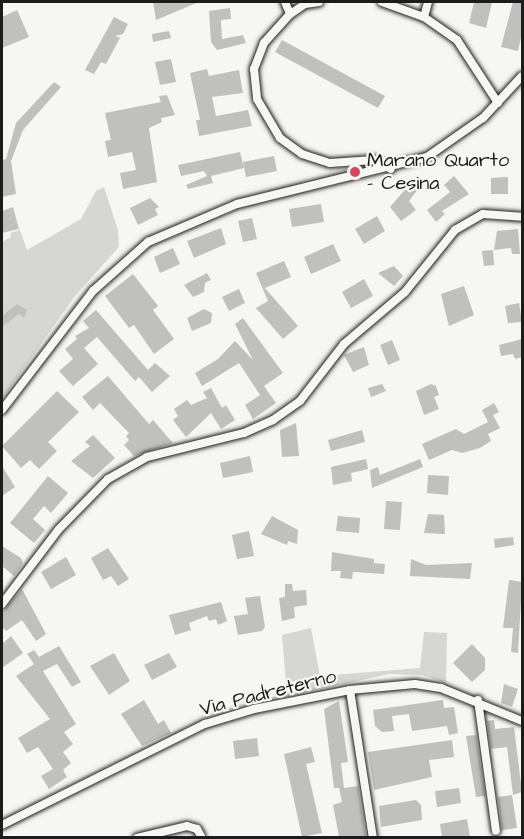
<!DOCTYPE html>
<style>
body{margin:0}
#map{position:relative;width:524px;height:839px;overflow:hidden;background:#f6f6f2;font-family:"Architects Daughter",sans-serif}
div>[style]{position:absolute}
.green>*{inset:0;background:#d6d6d2}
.building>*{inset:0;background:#c0c0bd}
.roads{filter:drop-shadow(0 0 2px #1c1c1c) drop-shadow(0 0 2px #1c1c1c)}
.minor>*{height:8px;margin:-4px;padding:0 4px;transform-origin:4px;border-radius:4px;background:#f6f6f2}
.dots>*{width:16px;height:16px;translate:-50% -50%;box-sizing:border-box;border:3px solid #f6f6f2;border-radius:50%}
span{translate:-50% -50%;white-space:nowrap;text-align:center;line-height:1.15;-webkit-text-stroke:4.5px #f6f6f2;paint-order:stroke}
.poi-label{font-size:20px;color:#1c1c1c}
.left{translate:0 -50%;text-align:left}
.street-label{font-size:20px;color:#1c1c1c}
.frame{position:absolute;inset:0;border:3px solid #1c1c1c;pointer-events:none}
</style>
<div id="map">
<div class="green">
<div style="clip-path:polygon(104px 187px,118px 230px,119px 247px,75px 296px,2px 399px,2px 242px,11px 237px,10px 233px,20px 230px,27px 250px,81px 219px,96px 191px)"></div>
<div style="clip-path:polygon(311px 628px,320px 676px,420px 668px,424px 632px,447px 633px,446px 683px,422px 675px,389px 674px,287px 696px,282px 635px)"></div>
</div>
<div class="building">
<div style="clip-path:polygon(153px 2px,199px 2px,156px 20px)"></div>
<div style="clip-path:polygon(474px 2px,492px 2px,486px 28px,469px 23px)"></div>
<div style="clip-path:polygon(513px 2px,522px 2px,522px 33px,518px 51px,501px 47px)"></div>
<div style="clip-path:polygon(230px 8px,231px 19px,221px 20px,222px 39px,243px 35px,246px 43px,217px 50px,211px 42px,209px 11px)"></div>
<div style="clip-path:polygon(17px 10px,29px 37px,2px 48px,2px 17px)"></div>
<div style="clip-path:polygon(114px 17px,128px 24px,123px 34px,115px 36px,120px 38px,106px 64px,101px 62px,94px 74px,85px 70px)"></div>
<div style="clip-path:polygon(169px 31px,171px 38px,153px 42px,152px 34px)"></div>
<div style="clip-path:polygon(282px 40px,385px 96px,378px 108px,275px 52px)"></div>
<div style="clip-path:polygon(171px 59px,176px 82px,160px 85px,155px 62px)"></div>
<div style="clip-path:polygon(207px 69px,209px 76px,239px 70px,243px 93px,212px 97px,216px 116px,248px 110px,252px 126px,199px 136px,196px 120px,200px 120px,190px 73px)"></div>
<div style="clip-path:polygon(54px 82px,61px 87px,23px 130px,11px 161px,16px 194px,2px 197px,2px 160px,6px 159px,16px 123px)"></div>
<div style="clip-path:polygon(167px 95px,175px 115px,161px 118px,162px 122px,149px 128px,157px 182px,123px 189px,120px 173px,136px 170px,132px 152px,108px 157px,105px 141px,111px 140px,105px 113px,161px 102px,159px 96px)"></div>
<div style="clip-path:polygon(240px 152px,244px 168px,211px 176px,213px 183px,188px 189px,186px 185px,207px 176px,204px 171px,181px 176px,178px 165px)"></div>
<div style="clip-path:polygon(274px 156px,277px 171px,246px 177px,243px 162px)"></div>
<div style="clip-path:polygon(454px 176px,469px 194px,442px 211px,445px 214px,436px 222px,427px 210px,450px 192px,444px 185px)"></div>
<div style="clip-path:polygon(416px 177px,422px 184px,409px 201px,416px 210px,401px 221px,390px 207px)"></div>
<div style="clip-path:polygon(508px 177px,508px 194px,491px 194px,491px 178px)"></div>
<div style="clip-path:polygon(150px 198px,159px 207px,155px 209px,158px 215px,138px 225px,130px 208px)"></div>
<div style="clip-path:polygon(321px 204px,324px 222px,292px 227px,289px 209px)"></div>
<div style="clip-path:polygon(13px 207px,19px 229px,2px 233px,2px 211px)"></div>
<div style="clip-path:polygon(377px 216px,385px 231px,364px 244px,355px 229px)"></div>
<div style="clip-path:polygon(252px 218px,257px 239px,243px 242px,238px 221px)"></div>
<div style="clip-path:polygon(221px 228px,226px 244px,194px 258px,187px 241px)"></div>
<div style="clip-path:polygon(518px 229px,520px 254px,512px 254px,511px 248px,494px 250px,497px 231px)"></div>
<div style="clip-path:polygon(333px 244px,341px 261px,311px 274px,304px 257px)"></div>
<div style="clip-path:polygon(173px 248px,180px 264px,160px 273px,154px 257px)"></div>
<div style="clip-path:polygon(493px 250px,494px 265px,484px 266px,482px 251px)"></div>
<div style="clip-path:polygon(284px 261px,291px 277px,265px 288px,298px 326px,283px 339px,256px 308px,268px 301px,256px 273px)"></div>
<div style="clip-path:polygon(394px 266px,403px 276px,394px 286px,378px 273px)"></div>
<div style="clip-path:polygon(207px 273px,211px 280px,205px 283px,204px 292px,193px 297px,184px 285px)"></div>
<div style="clip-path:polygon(133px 274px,158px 306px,153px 310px,174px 339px,154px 354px,134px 325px,129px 328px,105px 296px)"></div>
<div style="clip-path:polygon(364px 279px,373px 296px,351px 308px,342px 292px)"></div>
<div style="clip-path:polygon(464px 286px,474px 315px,449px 326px,441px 294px)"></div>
<div style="clip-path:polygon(239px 289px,245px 303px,229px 311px,222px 297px)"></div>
<div style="clip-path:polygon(519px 303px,522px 322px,508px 323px,505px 306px)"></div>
<div style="clip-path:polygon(17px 304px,27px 310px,24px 318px,19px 314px,2px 327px,2px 316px)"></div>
<div style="clip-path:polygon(204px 309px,212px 313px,211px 323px,192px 331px,187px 318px)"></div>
<div style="clip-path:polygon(96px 310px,148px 370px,155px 363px,170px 376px,152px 392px,139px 377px,135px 381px,97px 337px,84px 348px,98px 364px,73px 386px,59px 371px,73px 359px,65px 349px,77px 339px,75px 336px,89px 328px,83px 321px)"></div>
<div style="clip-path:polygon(243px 318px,283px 373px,264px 386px,276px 403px,253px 419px,245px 405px,260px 395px,239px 363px,202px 386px,195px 373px,218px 359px,235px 341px,253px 360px,235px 324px)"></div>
<div style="clip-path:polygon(522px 339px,522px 357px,515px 359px,513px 354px,501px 356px,499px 345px)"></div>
<div style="clip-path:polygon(392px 340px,400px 360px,388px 365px,380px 345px)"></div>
<div style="clip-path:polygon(364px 347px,369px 365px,353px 372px,344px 355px)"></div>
<div style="clip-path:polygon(108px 376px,149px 424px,153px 420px,173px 443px,134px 456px,124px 445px,129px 440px,126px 436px,129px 433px,100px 403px,93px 410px,82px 397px)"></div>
<div style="clip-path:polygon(382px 384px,386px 391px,371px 397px,368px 388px)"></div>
<div style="clip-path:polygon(431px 384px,436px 386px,439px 395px,434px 397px,439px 409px,424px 415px,416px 391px)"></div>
<div style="clip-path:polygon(211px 388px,222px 408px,226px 405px,235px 420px,221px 429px,211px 413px,186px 437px,173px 420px,178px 416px,174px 409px,187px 400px,191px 405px,207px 398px,203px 392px)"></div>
<div style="clip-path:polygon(57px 391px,79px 412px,48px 442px,57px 451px,39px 469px,30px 460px,21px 468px,2px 446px)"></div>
<div style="clip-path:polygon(494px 403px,499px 412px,493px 415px,500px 428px,488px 434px,491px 441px,480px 448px,462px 453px,452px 450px,429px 460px,422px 444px,456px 429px,464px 434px,488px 422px,482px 410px)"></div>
<div style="clip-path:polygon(296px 423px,299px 456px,282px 457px,280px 430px)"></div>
<div style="clip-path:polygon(362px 430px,365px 442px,331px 451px,328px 440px)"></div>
<div style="clip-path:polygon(93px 435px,115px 458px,93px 478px,71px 461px,90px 446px,85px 442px)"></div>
<div style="clip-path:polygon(250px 456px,253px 472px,223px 478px,220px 463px)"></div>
<div style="clip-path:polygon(366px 459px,368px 469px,351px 473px,352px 481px,333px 485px,331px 467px)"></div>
<div style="clip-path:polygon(420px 459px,423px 467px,372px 488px,370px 470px,378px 467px,380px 475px)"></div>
<div style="clip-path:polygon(2px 466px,15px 487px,2px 496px)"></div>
<div style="clip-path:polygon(428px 475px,449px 476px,448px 495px,427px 493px)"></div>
<div style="clip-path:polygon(48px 476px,68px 493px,51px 513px,44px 506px,33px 519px,45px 530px,34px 543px,10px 523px)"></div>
<div style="clip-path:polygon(386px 501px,402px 502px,400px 530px,384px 529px)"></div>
<div style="clip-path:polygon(428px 514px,444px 515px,445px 534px,424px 533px)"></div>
<div style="clip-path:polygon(272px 516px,298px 530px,297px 544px,288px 541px,287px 545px,261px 534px)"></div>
<div style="clip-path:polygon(338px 516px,360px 518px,359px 533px,336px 531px)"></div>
<div style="clip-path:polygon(249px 531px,254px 556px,237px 559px,232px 535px)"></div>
<div style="clip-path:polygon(513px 537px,514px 545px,495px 548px,494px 539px)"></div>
<div style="clip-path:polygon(2px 546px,21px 558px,23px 563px,14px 576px,2px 566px)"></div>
<div style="clip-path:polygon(108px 548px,129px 579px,118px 586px,111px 576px,103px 580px,91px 558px)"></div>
<div style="clip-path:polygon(332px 552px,374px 559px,374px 563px,385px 564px,384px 574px,353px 572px,352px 579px,340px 578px,341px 571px,331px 571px)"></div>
<div style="clip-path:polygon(66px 557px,76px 575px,51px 589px,41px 572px)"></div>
<div style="clip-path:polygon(411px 559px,426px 565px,472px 563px,470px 579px,410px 576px)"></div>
<div style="clip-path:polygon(509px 580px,522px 582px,518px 653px,511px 652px,513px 628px,503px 628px)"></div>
<div style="clip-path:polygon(285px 584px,292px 584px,293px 591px,306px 590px,307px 605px,294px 607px,295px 618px,282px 621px,279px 598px,285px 597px)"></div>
<div style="clip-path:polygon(22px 589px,46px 634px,36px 641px,22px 620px,6px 631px,2px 627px,2px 613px)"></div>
<div style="clip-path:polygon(260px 596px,265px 627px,262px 631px,238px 635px,234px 616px,248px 614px,245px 598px)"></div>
<div style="clip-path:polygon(221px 602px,227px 621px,218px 625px,216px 619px,209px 621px,207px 616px,189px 623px,191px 630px,175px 635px,169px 615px)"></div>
<div style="clip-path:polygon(11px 636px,23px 653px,2px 668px,2px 644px)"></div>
<div style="clip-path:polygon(472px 644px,485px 658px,485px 670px,472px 682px,453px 663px)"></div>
<div style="clip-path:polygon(59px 646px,81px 682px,72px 687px,57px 664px,43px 671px,76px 724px,64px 732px,73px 744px,63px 752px,71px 763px,63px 770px,67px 777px,49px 789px,41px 776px,53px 769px,38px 747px,27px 753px,18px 738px,50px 719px,16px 676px,34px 664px,27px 654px,34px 650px,39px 657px)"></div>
<div style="clip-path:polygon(114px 653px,130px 681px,109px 695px,90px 666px)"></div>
<div style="clip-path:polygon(169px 653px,177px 667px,152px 680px,144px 665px)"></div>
<div style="clip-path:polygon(504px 684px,518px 689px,512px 707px,501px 703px)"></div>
<div style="clip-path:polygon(144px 700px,158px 724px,164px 720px,171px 733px,142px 746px,121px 714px)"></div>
<div style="clip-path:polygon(443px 700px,444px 708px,454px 707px,458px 733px,449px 735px,447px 726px,412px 731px,409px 714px,392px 716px,394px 731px,382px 732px,375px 726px,373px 710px)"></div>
<div style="clip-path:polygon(339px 701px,348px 762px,341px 763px,344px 788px,358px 786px,366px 837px,339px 837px,333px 805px,342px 802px,339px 788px,343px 788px,334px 788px,324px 709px)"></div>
<div style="clip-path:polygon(494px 720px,495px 729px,514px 727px,522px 792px,513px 795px,507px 747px,491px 749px,487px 721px)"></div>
<div style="clip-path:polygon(476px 735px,485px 796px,476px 797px,466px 736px)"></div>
<div style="clip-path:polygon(257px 738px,259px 756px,235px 759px,233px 741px)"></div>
<div style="clip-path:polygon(452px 740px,454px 757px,429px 760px,432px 777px,374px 790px,368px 752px)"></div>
<div style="clip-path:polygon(311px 747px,315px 762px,306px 764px,322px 833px,302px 837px,284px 754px)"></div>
<div style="clip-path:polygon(459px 788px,461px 803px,437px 807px,435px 791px)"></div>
<div style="clip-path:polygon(512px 795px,517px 828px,502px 830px,498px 797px)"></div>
<div style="clip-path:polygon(416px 800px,421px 805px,422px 820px,381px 827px,379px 806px)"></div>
<div style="clip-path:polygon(467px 819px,470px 837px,442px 837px,440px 824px)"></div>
</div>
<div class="roads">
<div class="minor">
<div style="left:285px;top:2px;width:13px;rotate:67deg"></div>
<div style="left:319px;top:2px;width:14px;rotate:172deg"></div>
<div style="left:305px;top:4px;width:18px;rotate:146deg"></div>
<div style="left:290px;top:14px;width:39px;rotate:132deg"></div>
<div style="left:264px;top:43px;width:28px;rotate:111deg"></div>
<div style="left:254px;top:69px;width:30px;rotate:84deg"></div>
<div style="left:257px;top:99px;width:45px;rotate:59.5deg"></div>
<div style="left:280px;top:138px;width:27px;rotate:36deg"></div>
<div style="left:302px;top:154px;width:29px;rotate:18deg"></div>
<div style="left:330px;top:163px;width:44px;rotate:-3.9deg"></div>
<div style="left:374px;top:160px;width:19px;rotate:28deg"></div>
<div style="left:382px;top:2px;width:45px;rotate:19.7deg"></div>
<div style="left:424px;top:17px;width:40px;rotate:34.9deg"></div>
<div style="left:457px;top:40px;width:75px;rotate:56.9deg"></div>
<div style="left:424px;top:17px;width:16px;rotate:-75deg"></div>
<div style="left:2px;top:410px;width:150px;rotate:-52.6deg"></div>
<div style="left:93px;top:291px;width:74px;rotate:-41.7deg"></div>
<div style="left:148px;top:242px;width:97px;rotate:-23.1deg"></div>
<div style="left:237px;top:204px;width:196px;rotate:-13.9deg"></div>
<div style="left:427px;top:157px;width:68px;rotate:-34.9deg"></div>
<div style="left:483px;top:118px;width:57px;rotate:-47.1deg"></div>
<div style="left:2px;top:604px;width:94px;rotate:-52.8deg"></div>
<div style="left:59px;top:529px;width:70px;rotate:-45.6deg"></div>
<div style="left:108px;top:479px;width:45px;rotate:-29.4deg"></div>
<div style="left:147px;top:457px;width:100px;rotate:-13.9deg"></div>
<div style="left:244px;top:433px;width:32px;rotate:-24deg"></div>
<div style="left:273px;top:420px;width:33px;rotate:-35deg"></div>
<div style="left:300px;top:401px;width:72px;rotate:-52.3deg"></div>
<div style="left:344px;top:344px;width:80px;rotate:-40.4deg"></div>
<div style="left:405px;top:292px;width:80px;rotate:-51.1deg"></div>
<div style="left:455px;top:230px;width:32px;rotate:-30deg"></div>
<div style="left:483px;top:214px;width:39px;rotate:4deg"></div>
<div style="left:350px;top:690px;width:150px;rotate:81.2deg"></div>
<div style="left:478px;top:700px;width:132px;rotate:82.2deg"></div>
<div style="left:2px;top:825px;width:227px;rotate:-26.5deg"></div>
<div style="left:205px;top:724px;width:51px;rotate:-17deg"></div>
<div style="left:254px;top:709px;width:98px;rotate:-11.2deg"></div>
<div style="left:350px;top:690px;width:65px;rotate:-5.3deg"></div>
<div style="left:415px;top:684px;width:26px;rotate:9deg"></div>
<div style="left:441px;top:688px;width:87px;rotate:22.2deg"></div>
<div style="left:137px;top:838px;width:51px;rotate:-13.5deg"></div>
<div style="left:187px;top:826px;width:10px;rotate:17deg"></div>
<div style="left:197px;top:829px;width:8px;rotate:60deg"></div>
</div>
</div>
<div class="dots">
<div style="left:355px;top:172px;background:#d1495b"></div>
</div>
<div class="poi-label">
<span class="left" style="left:367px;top:172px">Marano Quarto<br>- Cesina</span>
</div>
<div class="street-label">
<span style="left:268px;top:693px;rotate:-14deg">Via Padreterno</span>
</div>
<div class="frame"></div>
</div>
